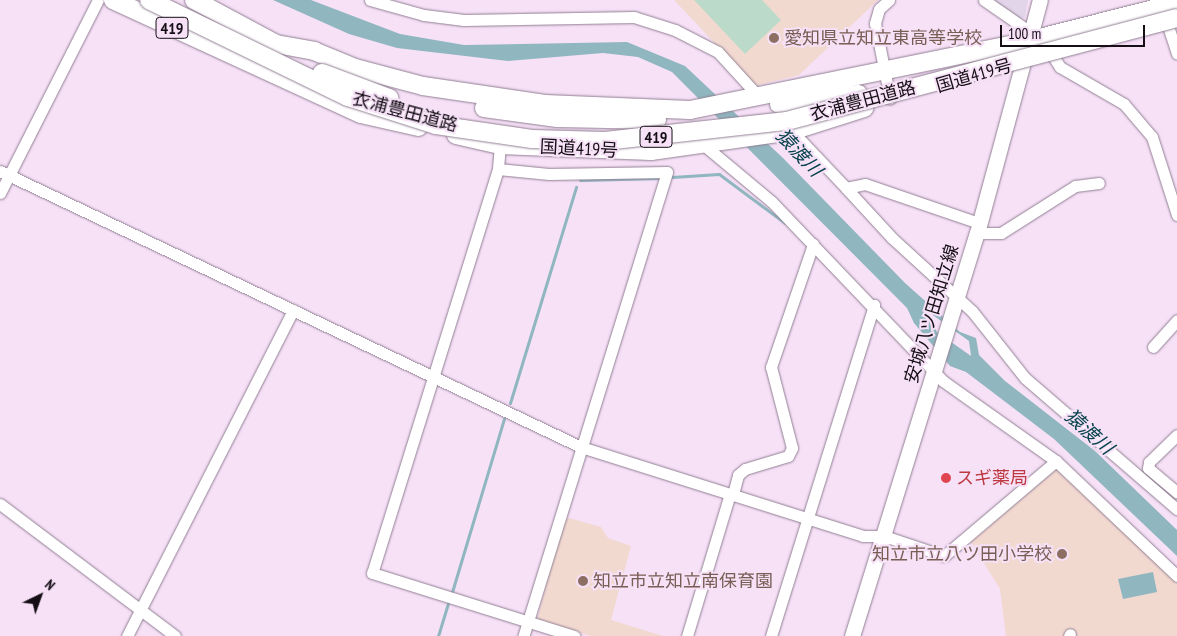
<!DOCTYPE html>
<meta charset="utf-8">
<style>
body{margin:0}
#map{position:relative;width:1177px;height:636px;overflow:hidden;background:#f6e1f7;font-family:"PT Sans Narrow","Noto Sans JP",sans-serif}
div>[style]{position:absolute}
.commercial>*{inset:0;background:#e3d5e9}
.education>*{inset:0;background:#f2d9d0}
.green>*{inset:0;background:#bbdac9}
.water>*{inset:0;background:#90b6bf}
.stream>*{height:3px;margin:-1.5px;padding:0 1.5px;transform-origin:1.5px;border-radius:1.5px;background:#90b6bf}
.roads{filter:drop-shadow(0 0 1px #917f93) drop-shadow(0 0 1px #917f93)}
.minor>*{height:11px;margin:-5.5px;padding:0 5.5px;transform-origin:5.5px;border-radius:5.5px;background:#fff}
.major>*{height:15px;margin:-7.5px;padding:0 7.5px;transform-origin:7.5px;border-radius:7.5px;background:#fff}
.highway>*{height:18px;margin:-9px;padding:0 9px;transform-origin:9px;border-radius:9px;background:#fff}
.bridges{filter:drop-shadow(0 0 1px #917f93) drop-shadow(0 0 1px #917f93)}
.highway-bridge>*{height:18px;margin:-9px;padding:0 9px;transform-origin:9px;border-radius:9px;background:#fff}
.dots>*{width:14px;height:14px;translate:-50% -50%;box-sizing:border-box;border:2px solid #f6e1f7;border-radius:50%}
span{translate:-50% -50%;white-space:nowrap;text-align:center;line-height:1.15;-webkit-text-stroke:4px #f6e1f7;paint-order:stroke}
.shield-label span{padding:1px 4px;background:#f6e1f7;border:1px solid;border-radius:4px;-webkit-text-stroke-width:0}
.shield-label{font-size:16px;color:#150e15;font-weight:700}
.education-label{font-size:18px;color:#785e54}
.left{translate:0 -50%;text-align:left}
.right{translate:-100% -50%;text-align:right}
.street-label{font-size:18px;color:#150e15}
.health-label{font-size:18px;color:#be3a42}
.water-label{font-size:19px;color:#05414b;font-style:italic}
.north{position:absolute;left:15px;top:571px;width:50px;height:50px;-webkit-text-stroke:4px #f6e1f7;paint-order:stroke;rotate:42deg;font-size:14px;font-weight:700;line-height:20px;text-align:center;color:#150e15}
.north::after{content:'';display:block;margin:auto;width:18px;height:22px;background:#150e15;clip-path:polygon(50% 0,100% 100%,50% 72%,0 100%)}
.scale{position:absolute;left:1000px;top:25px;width:145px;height:22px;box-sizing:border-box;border:2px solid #150e15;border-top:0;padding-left:6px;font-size:15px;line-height:18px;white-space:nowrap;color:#150e15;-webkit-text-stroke:4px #f6e1f7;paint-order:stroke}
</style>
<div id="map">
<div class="commercial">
<div style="clip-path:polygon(992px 0,1028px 0,1025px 17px,1019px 19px)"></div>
</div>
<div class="education">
<div style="clip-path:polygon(674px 0,878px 0,799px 75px,755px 86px)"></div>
<div style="clip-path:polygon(1058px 468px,1177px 581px,1177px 636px,1006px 636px,1000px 589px,971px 542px)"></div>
<div style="clip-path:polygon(569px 518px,601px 527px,608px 538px,631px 546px,611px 620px,663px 636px,591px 636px,537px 620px,563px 520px)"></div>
</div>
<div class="green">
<div style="clip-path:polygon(694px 0,762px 0,781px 20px,745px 54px)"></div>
</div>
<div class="water">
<div style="clip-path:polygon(evenodd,273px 0,311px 0,400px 34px,464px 45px,627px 42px,685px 66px,783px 158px,905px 283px,960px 332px,976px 338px,979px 355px,1005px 381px,1095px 451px,1177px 530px,1177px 556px,1054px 439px,966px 372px,950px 366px,914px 323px,907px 308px,672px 72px,638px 57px,603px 53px,508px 61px,397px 48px,349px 34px,273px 0,923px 308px,969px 341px,971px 356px,937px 332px,923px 308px)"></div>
<div style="clip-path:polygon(1153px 572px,1157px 592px,1123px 599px,1118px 579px)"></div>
</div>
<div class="stream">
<div style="left:672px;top:177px;width:47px;rotate:-3.7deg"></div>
<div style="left:719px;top:174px;width:82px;rotate:36.6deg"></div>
<div style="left:580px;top:180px;width:79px;rotate:-1.5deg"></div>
<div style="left:510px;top:403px;width:226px;rotate:-73deg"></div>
<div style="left:452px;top:592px;width:181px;rotate:-73.3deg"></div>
<div style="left:438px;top:636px;width:34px;rotate:-73deg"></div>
</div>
<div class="roads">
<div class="minor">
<div style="left:370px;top:0;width:56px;rotate:15.5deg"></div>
<div style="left:424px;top:15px;width:40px;rotate:7.1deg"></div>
<div style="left:464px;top:20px;width:170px;rotate:-1deg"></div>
<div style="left:634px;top:17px;width:43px;rotate:17.6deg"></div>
<div style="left:675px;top:30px;width:48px;rotate:27.1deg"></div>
<div style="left:718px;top:52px;width:62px;rotate:47.6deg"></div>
<div style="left:889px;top:0;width:13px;rotate:138deg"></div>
<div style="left:879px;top:9px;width:15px;rotate:106deg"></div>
<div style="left:875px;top:23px;width:77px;rotate:78.8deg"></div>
<div style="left:984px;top:0;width:56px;rotate:34.8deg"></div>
<div style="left:1168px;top:26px;width:29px;rotate:72deg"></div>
<div style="left:1053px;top:56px;width:13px;rotate:58deg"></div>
<div style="left:1060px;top:67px;width:74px;rotate:30deg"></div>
<div style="left:1124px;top:104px;width:43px;rotate:49.7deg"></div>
<div style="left:1152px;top:137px;width:82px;rotate:72.2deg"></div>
<div style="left:792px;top:131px;width:79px;rotate:46.5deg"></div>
<div style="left:846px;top:188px;width:19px;rotate:-12deg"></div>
<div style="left:865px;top:184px;width:120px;rotate:18.9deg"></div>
<div style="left:500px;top:145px;width:24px;rotate:95deg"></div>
<div style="left:498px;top:169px;width:423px;rotate:107.3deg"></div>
<div style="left:372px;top:573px;width:212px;rotate:17.3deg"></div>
<div style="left:705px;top:146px;width:87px;rotate:39.9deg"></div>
<div style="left:772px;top:202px;width:248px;rotate:46.3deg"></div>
<div style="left:943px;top:381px;width:138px;rotate:35.3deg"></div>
<div style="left:1056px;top:461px;width:167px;rotate:43.5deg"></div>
<div style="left:498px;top:169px;width:51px;rotate:5.6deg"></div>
<div style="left:549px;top:174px;width:118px;rotate:-1deg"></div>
<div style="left:667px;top:172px;width:486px;rotate:107.2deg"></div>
<div style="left:0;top:171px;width:643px;rotate:25.41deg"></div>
<div style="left:581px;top:447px;width:296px;rotate:17.5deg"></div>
<div style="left:863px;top:536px;width:21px"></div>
<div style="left:884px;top:536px;width:63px;rotate:18.4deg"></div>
<div style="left:944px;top:556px;width:147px;rotate:-40.3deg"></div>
<div style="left:846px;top:188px;width:68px;rotate:47.4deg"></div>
<div style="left:892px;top:238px;width:108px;rotate:42.4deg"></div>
<div style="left:972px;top:311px;width:85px;rotate:51.7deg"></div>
<div style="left:1025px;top:378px;width:201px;rotate:40.8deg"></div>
<div style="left:0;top:193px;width:216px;rotate:-63.1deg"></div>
<div style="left:977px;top:233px;width:24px"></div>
<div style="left:1001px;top:233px;width:88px;rotate:-32.4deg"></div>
<div style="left:1075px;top:186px;width:24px;rotate:-7deg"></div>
<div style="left:1153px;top:347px;width:36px;rotate:-48deg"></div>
<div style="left:1177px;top:435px;width:39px;rotate:136deg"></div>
<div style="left:1149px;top:462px;width:6px;rotate:99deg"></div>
<div style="left:1148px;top:468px;width:38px;rotate:40deg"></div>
<div style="left:733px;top:494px;width:20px;rotate:-75deg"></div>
<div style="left:738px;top:475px;width:9px;rotate:-41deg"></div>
<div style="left:745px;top:469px;width:45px;rotate:-16.8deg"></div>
<div style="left:788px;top:456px;width:9px;rotate:-63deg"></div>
<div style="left:792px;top:448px;width:84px;rotate:-104.5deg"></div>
<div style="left:771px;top:367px;width:130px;rotate:-71.1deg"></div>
<div style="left:0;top:504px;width:219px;rotate:37deg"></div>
<div style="left:127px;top:636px;width:366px;rotate:-63deg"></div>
<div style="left:687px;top:636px;width:148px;rotate:-73.2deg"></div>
<div style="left:771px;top:636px;width:347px;rotate:-72.7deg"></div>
<div style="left:1069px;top:636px;width:2px;rotate:-63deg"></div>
</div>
<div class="major">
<div style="left:852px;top:636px;width:422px;rotate:-72.8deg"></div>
<div style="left:977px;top:233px;width:241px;rotate:-74.9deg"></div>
</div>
<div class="highway">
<div style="left:113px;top:0;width:273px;rotate:24.7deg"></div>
<div style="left:361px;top:114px;width:59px;rotate:12.6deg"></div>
<div style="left:194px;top:0;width:93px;rotate:28.2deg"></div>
<div style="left:276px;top:44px;width:39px;rotate:10deg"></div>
<div style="left:314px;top:51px;width:44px;rotate:22.5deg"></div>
<div style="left:355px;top:68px;width:70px;rotate:14.8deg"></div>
<div style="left:423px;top:86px;width:123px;rotate:8.4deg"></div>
<div style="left:545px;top:104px;width:145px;rotate:2.4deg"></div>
<div style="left:690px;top:110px;width:345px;rotate:-11.5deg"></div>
<div style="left:1028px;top:41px;width:154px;rotate:-14.3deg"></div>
<div style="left:779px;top:104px;width:80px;rotate:-7.2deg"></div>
<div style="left:484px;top:108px;width:74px;rotate:7.8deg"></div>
<div style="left:557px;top:118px;width:100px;rotate:1.1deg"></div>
<div style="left:456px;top:135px;width:45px;rotate:12.8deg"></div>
<div style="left:500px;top:145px;width:151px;rotate:2.3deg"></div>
<div style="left:651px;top:151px;width:142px;rotate:-8.1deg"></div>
<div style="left:792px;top:131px;width:76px;rotate:-17.7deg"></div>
</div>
</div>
<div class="bridges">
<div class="highway-bridge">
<div style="left:149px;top:0;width:221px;rotate:26deg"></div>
<div style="left:348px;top:97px;width:92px;rotate:17.7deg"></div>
<div style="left:436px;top:125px;width:97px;rotate:8.3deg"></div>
<div style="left:532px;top:139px;width:73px;rotate:1.6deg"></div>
<div style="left:605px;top:141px;width:183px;rotate:-6.3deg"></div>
<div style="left:787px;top:121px;width:403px;rotate:-14.8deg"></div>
<div style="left:322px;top:73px;width:72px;rotate:20.5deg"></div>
</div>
</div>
<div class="dots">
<div style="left:774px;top:38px;background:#8d6e63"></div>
<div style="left:946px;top:478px;background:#e0444e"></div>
<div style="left:1062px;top:554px;background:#8d6e63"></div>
<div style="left:583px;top:581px;background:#8d6e63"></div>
</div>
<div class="shield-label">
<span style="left:172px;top:28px">419</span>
<span style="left:656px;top:137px">419</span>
</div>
<div class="education-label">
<span class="left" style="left:784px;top:38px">愛知県立知立東高等学校</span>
<span class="right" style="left:1052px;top:554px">知立市立八ツ田小学校</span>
<span class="left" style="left:593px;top:581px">知立市立知立南保育園</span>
</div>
<div class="street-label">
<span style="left:974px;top:76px;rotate:-16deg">国道419号</span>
<span style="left:863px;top:101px;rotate:-15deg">衣浦豊田道路</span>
<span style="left:405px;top:112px;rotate:15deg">衣浦豊田道路</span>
<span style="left:579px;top:149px;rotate:3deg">国道419号</span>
<span style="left:932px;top:314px;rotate:-73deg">安城八ツ田知立線</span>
</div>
<div class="health-label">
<span class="left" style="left:956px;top:478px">スギ薬局</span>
</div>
<div class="water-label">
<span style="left:799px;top:153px;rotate:47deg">猿渡川</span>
<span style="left:1089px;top:432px;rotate:42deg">猿渡川</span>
</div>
<div class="north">N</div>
<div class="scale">100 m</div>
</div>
